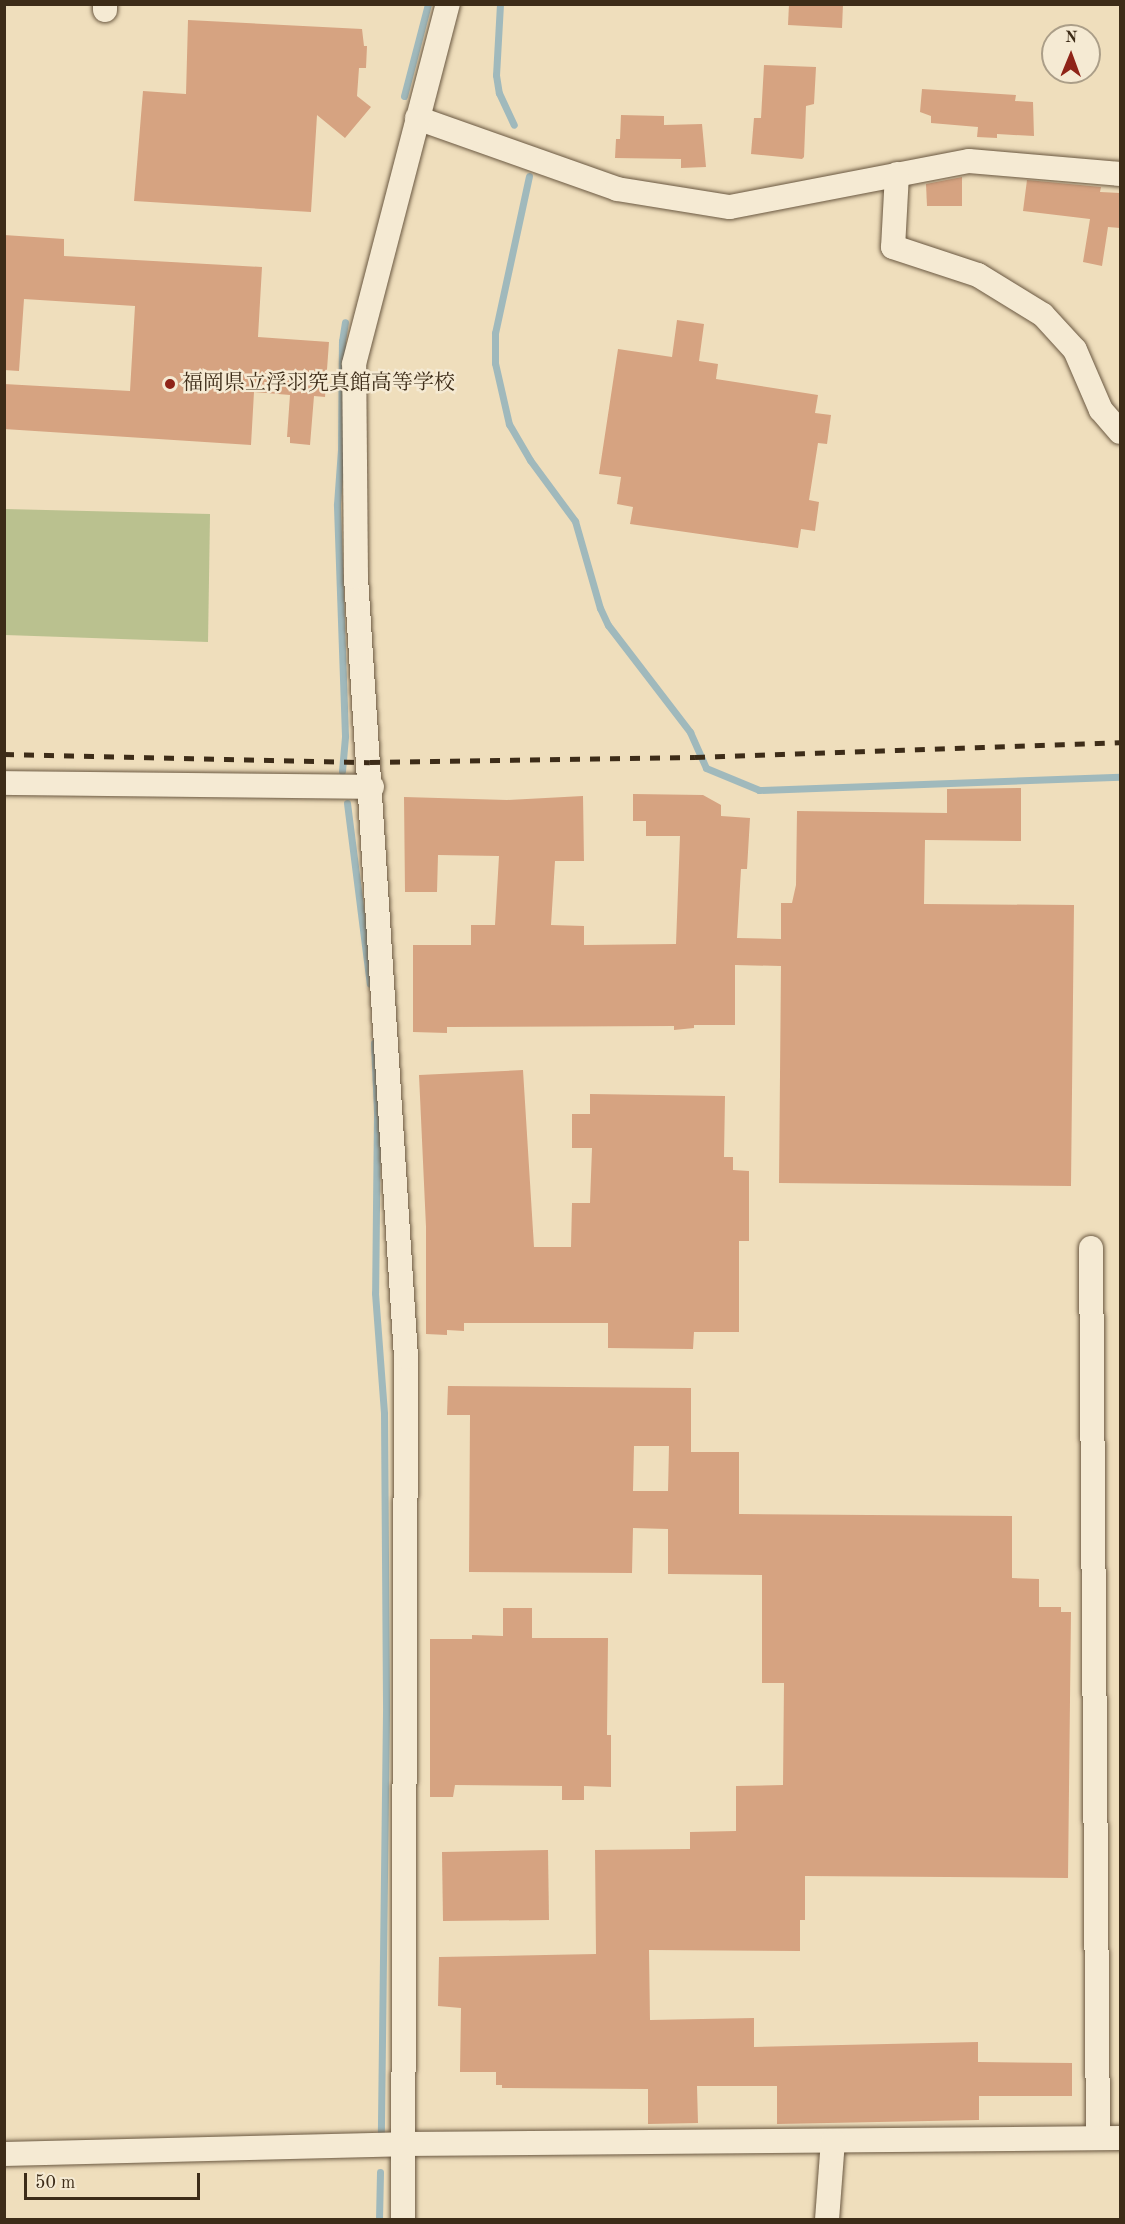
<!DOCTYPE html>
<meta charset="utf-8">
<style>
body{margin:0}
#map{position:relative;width:1125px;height:2224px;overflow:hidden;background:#efdebc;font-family:"Old Standard TT","Noto Serif JP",serif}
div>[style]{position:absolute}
.green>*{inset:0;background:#bac18f}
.stream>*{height:7px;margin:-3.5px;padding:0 3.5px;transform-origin:3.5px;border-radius:3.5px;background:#a0b9bc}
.building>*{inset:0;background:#d6a381}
.roads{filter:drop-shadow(0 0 2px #6a5841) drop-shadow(0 0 2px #6a5841)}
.minor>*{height:24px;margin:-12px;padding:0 12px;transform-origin:12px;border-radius:12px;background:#f5ead3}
.rail>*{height:4.5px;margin-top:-2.25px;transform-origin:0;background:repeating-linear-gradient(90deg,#3d2c18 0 10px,transparent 0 20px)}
.dots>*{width:16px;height:16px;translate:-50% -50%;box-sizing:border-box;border:3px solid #f5ead3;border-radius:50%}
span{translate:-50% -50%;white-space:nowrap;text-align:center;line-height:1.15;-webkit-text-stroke:5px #f5ead3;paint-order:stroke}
.poi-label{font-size:21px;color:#3d2c18}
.left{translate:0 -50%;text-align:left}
.frame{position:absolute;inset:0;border:6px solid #3d2c18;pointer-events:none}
.north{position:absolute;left:1041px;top:24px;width:60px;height:60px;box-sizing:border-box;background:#f5ead3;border:2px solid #ab9e88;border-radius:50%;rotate:1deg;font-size:16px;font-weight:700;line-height:24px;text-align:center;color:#3d2c18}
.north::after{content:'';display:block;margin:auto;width:21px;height:27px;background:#8f2418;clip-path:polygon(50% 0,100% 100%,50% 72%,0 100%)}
.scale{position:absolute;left:24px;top:2173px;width:176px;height:27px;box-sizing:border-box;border:3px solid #3d2c18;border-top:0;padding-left:8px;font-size:18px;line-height:21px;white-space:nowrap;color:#3d2c18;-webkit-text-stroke:4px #f5ead3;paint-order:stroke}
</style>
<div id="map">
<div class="green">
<div style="clip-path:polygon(5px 509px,210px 514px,208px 642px,5px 635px)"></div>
</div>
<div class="stream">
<div style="left:500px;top:4px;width:71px;rotate:93.2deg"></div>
<div style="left:496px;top:75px;width:18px;rotate:81deg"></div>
<div style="left:499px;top:93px;width:35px;rotate:65deg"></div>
<div style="left:404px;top:96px;width:95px;rotate:-75.4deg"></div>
<div style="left:529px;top:176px;width:161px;rotate:102.2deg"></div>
<div style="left:495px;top:333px;width:30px;rotate:90deg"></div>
<div style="left:495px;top:363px;width:63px;rotate:77.1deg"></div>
<div style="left:509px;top:424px;width:42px;rotate:59.7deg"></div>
<div style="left:530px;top:460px;width:76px;rotate:53.6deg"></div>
<div style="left:575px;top:521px;width:91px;rotate:74deg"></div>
<div style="left:600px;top:608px;width:19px;rotate:65deg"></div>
<div style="left:608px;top:625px;width:135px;rotate:52.5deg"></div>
<div style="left:690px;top:732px;width:39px;rotate:66deg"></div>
<div style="left:706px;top:768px;width:57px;rotate:22.5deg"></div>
<div style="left:759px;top:790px;width:361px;rotate:-2.1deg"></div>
<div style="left:342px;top:771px;width:35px;rotate:-85deg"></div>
<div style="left:345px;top:736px;width:232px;rotate:-92deg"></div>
<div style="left:337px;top:504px;width:54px;rotate:-85.8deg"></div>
<div style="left:341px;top:450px;width:109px;rotate:-89.5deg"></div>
<div style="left:342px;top:341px;width:19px;rotate:-81deg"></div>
<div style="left:347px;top:803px;width:182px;rotate:82.8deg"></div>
<div style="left:374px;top:1043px;width:70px;rotate:87.5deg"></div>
<div style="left:377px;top:1113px;width:180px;rotate:90.6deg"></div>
<div style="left:375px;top:1293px;width:121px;rotate:85.7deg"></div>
<div style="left:384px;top:1414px;width:299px;rotate:89.6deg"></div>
<div style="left:386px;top:1713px;width:422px;rotate:90.7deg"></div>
<div style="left:379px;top:2220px;width:48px;rotate:-88.8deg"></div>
</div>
<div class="building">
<div style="clip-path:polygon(789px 4px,843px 4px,842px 28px,788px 25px)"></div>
<div style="clip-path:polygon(188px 20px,362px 29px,364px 46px,367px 46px,366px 68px,359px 68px,357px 96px,371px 107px,345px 138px,317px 115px,311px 212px,134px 201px,143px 91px,186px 94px)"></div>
<div style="clip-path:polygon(764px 65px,816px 67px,814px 104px,806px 106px,804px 157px,802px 159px,751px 154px,754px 118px,761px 118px)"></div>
<div style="clip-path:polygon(922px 89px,1016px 95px,1015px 101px,1033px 102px,1034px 136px,997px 134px,997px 138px,977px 137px,978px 127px,931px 123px,931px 116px,920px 112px)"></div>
<div style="clip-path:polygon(621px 115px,664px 116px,664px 125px,702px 124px,706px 167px,681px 168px,681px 159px,615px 158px,616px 139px,620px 139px)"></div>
<div style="clip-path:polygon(962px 177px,962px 206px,927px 206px,926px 184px)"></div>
<div style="clip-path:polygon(1027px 180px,1101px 187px,1100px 192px,1120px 193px,1120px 228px,1108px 227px,1102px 266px,1083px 262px,1090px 219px,1023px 211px)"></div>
<div style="clip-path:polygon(4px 235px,64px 239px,64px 256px,262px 267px,258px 337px,329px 342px,325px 397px,314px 396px,310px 445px,290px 443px,290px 437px,287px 437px,290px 395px,254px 392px,251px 445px,4px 429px,4px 384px,130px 391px,135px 306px,24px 299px,19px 371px,4px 370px)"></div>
<div style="clip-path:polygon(677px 320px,704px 324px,699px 361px,718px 364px,716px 379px,818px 395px,815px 413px,831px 415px,827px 444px,818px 443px,809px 500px,819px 502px,815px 531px,801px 529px,798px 548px,630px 524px,633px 507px,617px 504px,621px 477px,599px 474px,618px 349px,672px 357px)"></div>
<div style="clip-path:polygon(1021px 788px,1021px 841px,925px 840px,924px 904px,1074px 905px,1071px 1186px,779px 1183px,781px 966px,735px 965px,735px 1025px,694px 1025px,694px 1028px,674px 1030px,674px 1026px,447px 1027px,447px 1033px,413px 1032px,413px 945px,471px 945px,471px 925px,495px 925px,499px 856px,438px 855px,437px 892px,405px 892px,404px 797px,507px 800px,583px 796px,584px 861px,555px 861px,551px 925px,584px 926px,584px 945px,676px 944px,680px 836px,646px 836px,646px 821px,633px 821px,633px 794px,703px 795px,721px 805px,721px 816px,750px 818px,747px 869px,741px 869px,737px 938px,781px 939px,781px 903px,792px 903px,796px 885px,797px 811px,947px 813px,947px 789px)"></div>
<div style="clip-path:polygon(523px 1070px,534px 1247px,571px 1247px,572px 1203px,590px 1203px,592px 1148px,572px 1148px,572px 1114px,590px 1114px,590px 1094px,725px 1096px,724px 1157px,733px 1157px,733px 1170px,749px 1171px,749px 1241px,739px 1241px,739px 1332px,694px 1332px,693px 1349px,608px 1348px,608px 1323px,464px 1323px,464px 1331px,447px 1330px,447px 1335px,426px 1334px,426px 1227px,419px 1075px)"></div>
<div style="clip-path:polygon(evenodd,448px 1386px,691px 1388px,691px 1452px,739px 1452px,739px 1514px,1012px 1516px,1012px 1578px,1039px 1579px,1039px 1607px,1061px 1607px,1061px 1612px,1071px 1612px,1068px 1878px,805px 1876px,805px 1920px,800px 1920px,800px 1951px,649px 1950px,650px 2020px,754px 2018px,754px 2047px,978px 2042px,978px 2062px,1072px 2063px,1072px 2096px,979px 2096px,979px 2120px,777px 2124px,777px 2086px,697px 2086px,698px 2123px,648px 2124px,648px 2089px,502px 2088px,502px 2085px,496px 2085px,496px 2072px,460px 2072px,461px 2008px,438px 2006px,439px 1957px,596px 1954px,595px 1850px,690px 1849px,690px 1832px,736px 1831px,736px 1786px,783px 1785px,784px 1683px,762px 1683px,762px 1575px,668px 1574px,668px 1529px,633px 1528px,632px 1573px,469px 1572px,470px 1415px,447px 1415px,448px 1386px,634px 1446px,669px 1446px,668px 1491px,633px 1491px,634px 1446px)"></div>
<div style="clip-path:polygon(503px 1608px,532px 1608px,532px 1638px,608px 1638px,607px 1735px,611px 1735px,611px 1787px,584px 1786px,584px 1800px,562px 1800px,562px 1786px,455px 1785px,453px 1797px,430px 1797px,430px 1639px,472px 1639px,472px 1635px,503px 1636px)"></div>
<div style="clip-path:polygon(548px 1850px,549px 1920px,443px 1921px,442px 1852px)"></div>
</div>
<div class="roads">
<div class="minor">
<div style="left:105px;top:10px;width:6px;rotate:-90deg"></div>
<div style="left:417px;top:118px;width:212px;rotate:19.5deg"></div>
<div style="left:617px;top:189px;width:114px;rotate:9.1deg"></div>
<div style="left:730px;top:207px;width:243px;rotate:-10.9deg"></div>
<div style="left:969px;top:161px;width:152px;rotate:4.9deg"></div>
<div style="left:897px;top:174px;width:73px;rotate:93.1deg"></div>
<div style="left:893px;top:247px;width:89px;rotate:18.2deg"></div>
<div style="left:978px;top:275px;width:76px;rotate:31.6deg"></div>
<div style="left:1043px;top:315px;width:47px;rotate:47.6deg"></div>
<div style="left:1075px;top:350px;width:65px;rotate:66.6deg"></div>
<div style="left:1101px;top:410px;width:29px;rotate:49deg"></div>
<div style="left:4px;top:783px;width:368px;rotate:0.6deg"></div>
<div style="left:1091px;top:1248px;width:890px;rotate:89.55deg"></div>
<div style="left:4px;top:2154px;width:399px;rotate:-1.4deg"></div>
<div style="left:403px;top:2144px;width:717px;rotate:-0.48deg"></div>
<div style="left:403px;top:2220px;width:863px;rotate:-89.8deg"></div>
<div style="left:406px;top:1357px;width:782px;rotate:-93.67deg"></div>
<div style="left:356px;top:577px;width:213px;rotate:-90.5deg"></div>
<div style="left:354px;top:364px;width:372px;rotate:-75.4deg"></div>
<div style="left:827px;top:2220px;width:79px;rotate:-85.7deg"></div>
</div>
</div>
<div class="rail">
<div style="left:4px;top:754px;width:366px;rotate:1.3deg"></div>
<div style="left:370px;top:762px;width:325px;rotate:-0.9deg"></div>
<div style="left:695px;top:757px;width:425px;rotate:-2deg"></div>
</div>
<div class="dots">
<div style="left:170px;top:384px;background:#8f2418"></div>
</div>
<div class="poi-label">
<span class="left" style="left:182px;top:384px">福岡県立浮羽究真館高等学校</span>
</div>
<div class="frame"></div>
<div class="north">N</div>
<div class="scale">50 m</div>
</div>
